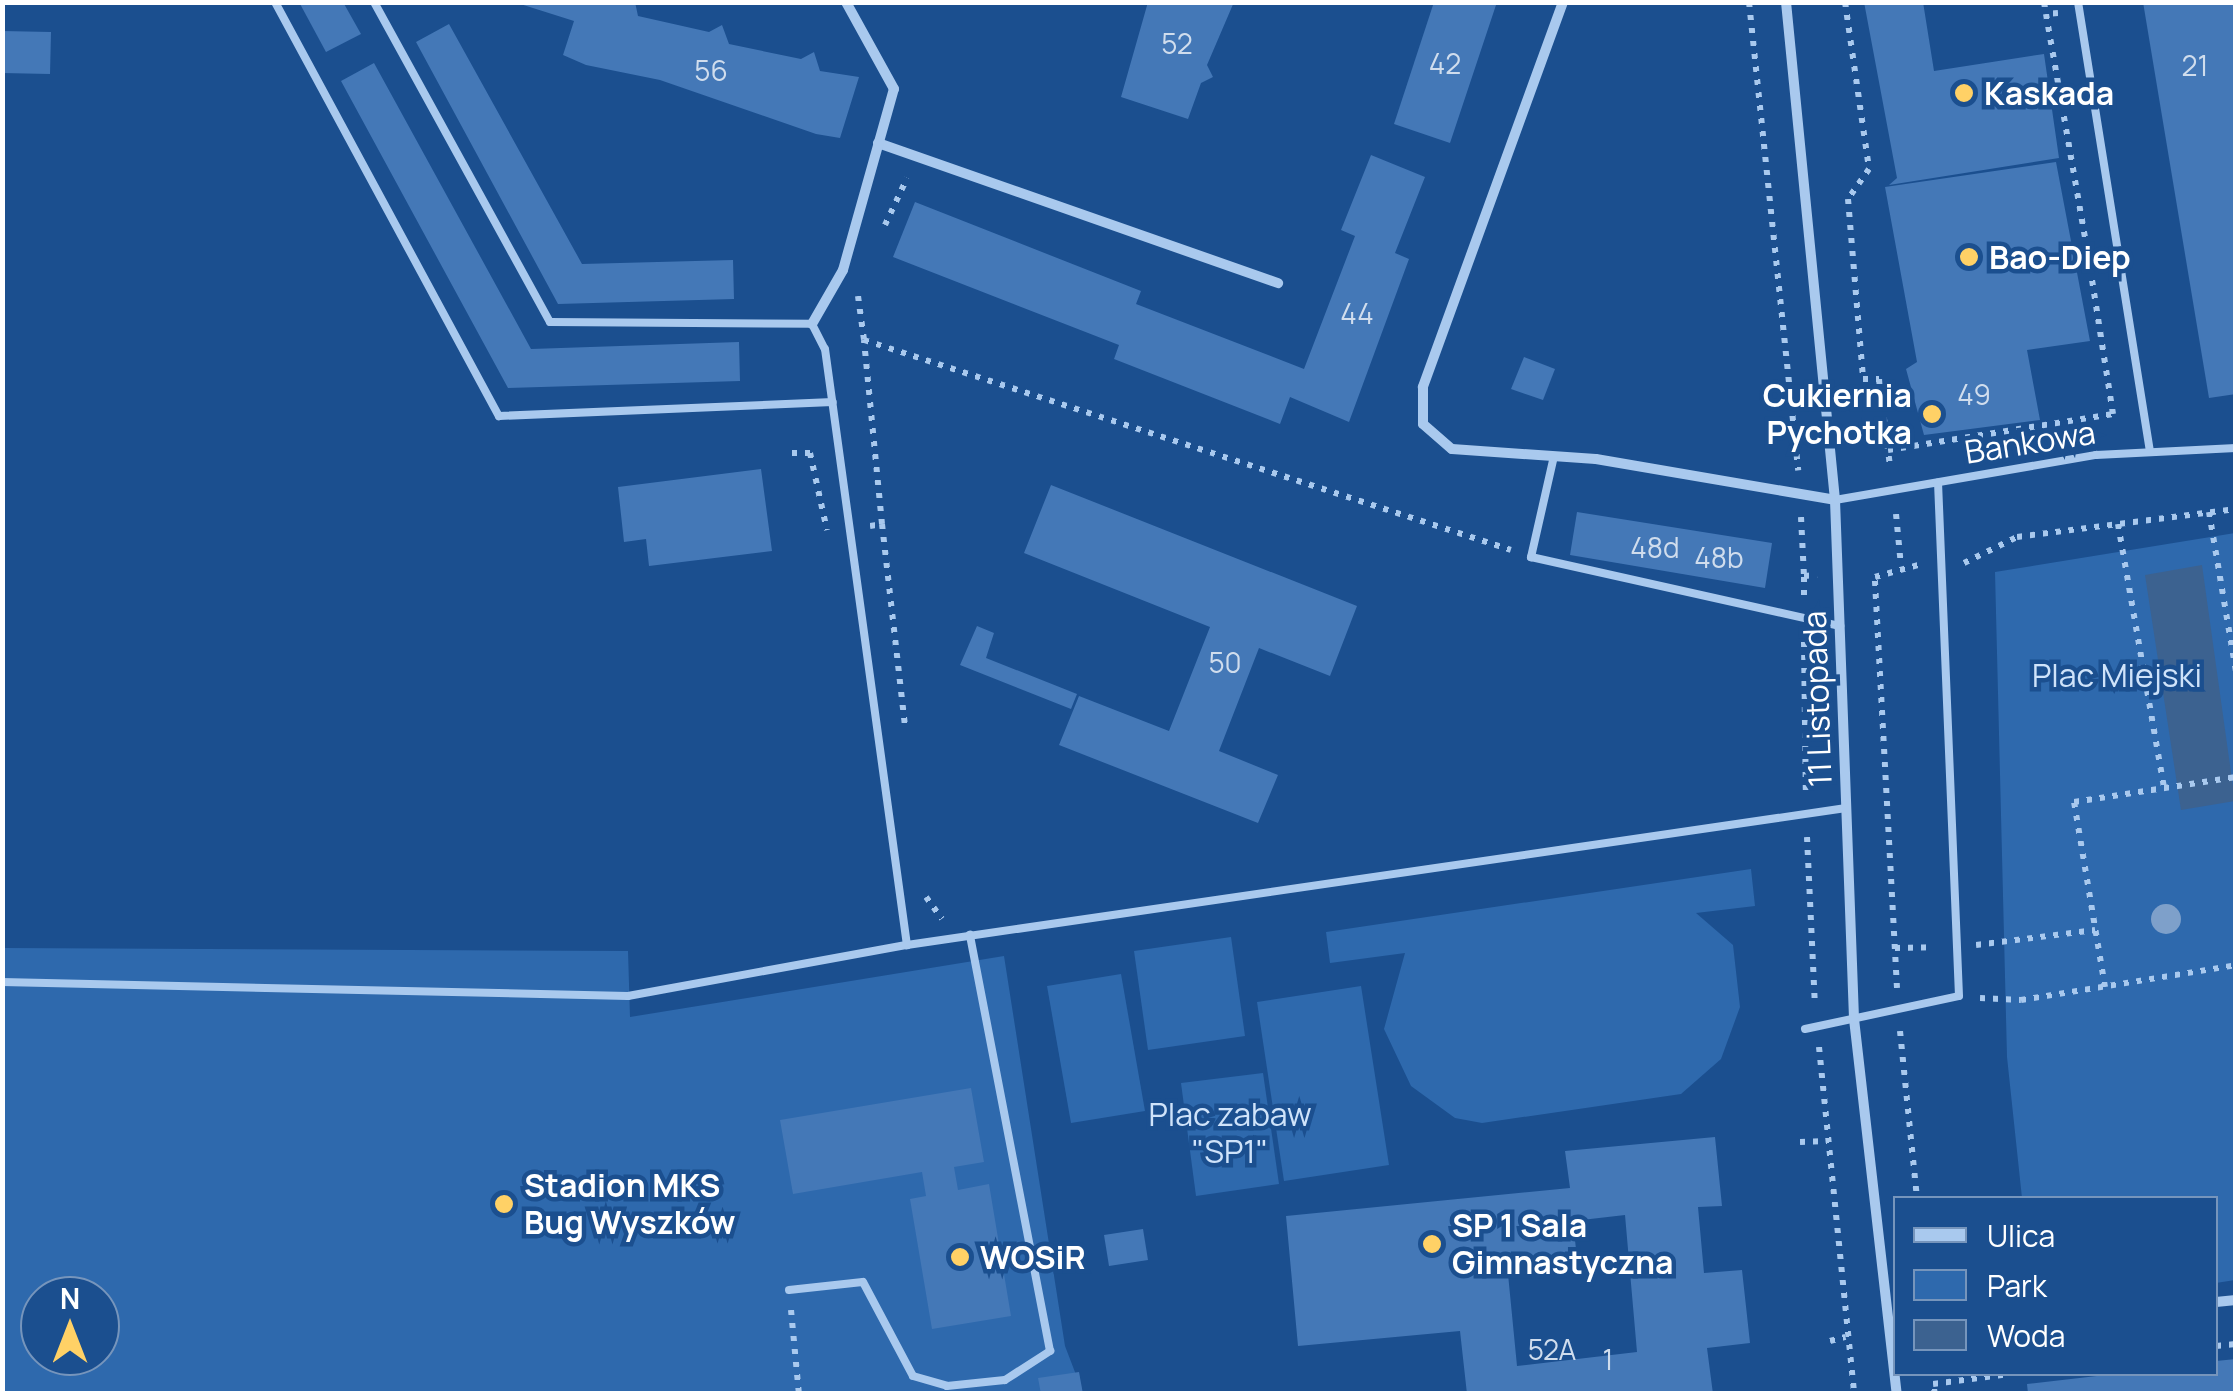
<!DOCTYPE html>
<meta charset="utf-8">
<style>
body{margin:0}
#map{position:relative;width:2238px;height:1396px;overflow:hidden;background:#1b4f8f;font-family:Manrope,sans-serif}
div>[style]{position:absolute}
.green>*{inset:0;background:#2e69ad}
.water>*{inset:0;background:#3c6290}
.building>*{inset:0;background:#4478b7}
.path>*{height:6px;margin-top:-3px;transform-origin:0;background:repeating-linear-gradient(90deg,#a9c9ee 0 5px,transparent 0 13px)}
.service>*{height:8px;margin:-4px;padding:0 4px;transform-origin:4px;border-radius:4px;background:#a9c9ee}
.minor>*{height:10px;margin:-5px;padding:0 5px;transform-origin:5px;border-radius:5px;background:#a9c9ee}
.trees>*{width:30px;height:30px;margin:-15px;border-radius:50%;background:#7ea0ca}
.dots>*{width:28px;height:28px;translate:-50% -50%;box-sizing:border-box;border:5px solid #1b4f8f;border-radius:50%}
span{translate:-50% -50%;white-space:nowrap;text-align:center;line-height:1.15;-webkit-text-stroke:9px #1b4f8f;paint-order:stroke}
.number-label{font-size:28px;color:#d0dded}
.number-label span{-webkit-text-stroke-width:0}
.poi-label{font-size:32px;color:#fff;font-weight:700}
.left{translate:0 -50%;text-align:left}
.right{translate:-100% -50%;text-align:right}
.street-label{font-size:32px;color:#fff}
.park-label{font-size:32px;color:#cfe3fa}
.frame{position:absolute;inset:0;border:5px solid #fff;pointer-events:none}
.legend{position:absolute;left:1893px;top:1196px;width:325px;height:180px;box-sizing:border-box;background:#1b4f8f;border:2px solid #7695bc;margin:0;padding:12px 18px;list-style:none;font-size:30px;color:#fff}
.legend li{display:flex;align-items:center;gap:20px;height:50px}
.legend b{width:50px;border:2px solid #7695bc}
.north{position:absolute;left:20px;top:1276px;width:100px;height:100px;box-sizing:border-box;background:#1b4f8f;border:2px solid #7695bc;border-radius:50%;rotate:0deg;font-size:28px;font-weight:700;line-height:40px;text-align:center;color:#fff}
.north::after{content:'';display:block;margin:auto;width:35px;height:45px;background:#ffd166;clip-path:polygon(50% 0,100% 100%,50% 72%,0 100%)}
</style>
<div id="map">
<div class="green">
<div style="clip-path:polygon(2235px 533px,2235px 1280px,2216px 1283px,2216px 1198px,2022px 1198px,2007px 1057px,1995px 572px)"></div>
<div style="clip-path:polygon(1751px 869px,1755px 906px,1696px 913px,1733px 945px,1740px 1007px,1721px 1059px,1681px 1094px,1482px 1123px,1455px 1118px,1411px 1086px,1384px 1029px,1405px 953px,1330px 963px,1326px 932px)"></div>
<div style="clip-path:polygon(1231px 937px,1245px 1036px,1148px 1050px,1134px 951px)"></div>
<div style="clip-path:polygon(evenodd,3px 948px,628px 951px,630px 1017px,1004px 956px,1065px 1346px,1083px 1393px,3px 1394px,3px 948px,40px 1296px,100px 1296px,100px 1356px,40px 1356px,40px 1296px)"></div>
<div style="clip-path:polygon(1121px 974px,1145px 1111px,1071px 1123px,1047px 986px)"></div>
<div style="clip-path:polygon(1361px 986px,1389px 1165px,1284px 1181px,1257px 1002px)"></div>
<div style="clip-path:polygon(1263px 1073px,1279px 1184px,1196px 1196px,1181px 1083px)"></div>
</div>
<div class="water">
<div style="clip-path:polygon(2202px 565px,2235px 801px,2181px 810px,2145px 575px)"></div>
</div>
<div class="building">
<div style="clip-path:polygon(299px 2px,343px 2px,361px 34px,326px 52px)"></div>
<div style="clip-path:polygon(514px 2px,635px 2px,638px 16px,709px 32px,722px 25px,729px 44px,801px 59px,814px 52px,820px 71px,859px 77px,840px 138px,816px 134px,660px 80px,586px 65px,563px 55px,574px 21px)"></div>
<div style="clip-path:polygon(1148px 2px,1234px 2px,1207px 65px,1213px 77px,1201px 83px,1188px 119px,1121px 97px)"></div>
<div style="clip-path:polygon(1434px 2px,1497px 2px,1450px 143px,1394px 124px)"></div>
<div style="clip-path:polygon(1864px 2px,1923px 2px,1934px 71px,2044px 54px,2059px 158px,1889px 185px,1897px 178px)"></div>
<div style="clip-path:polygon(2143px 2px,2236px 2px,2236px 394px,2209px 398px)"></div>
<div style="clip-path:polygon(449px 24px,582px 264px,733px 260px,734px 299px,558px 304px,416px 42px)"></div>
<div style="clip-path:polygon(2px 31px,51px 32px,50px 74px,2px 73px)"></div>
<div style="clip-path:polygon(374px 63px,531px 349px,739px 342px,740px 381px,508px 388px,341px 81px)"></div>
<div style="clip-path:polygon(1371px 155px,1425px 177px,1395px 253px,1409px 259px,1349px 422px,1290px 397px,1280px 424px,1114px 359px,1119px 345px,893px 257px,915px 202px,1141px 291px,1136px 304px,1304px 369px,1355px 236px,1341px 230px)"></div>
<div style="clip-path:polygon(2056px 162px,2090px 341px,2027px 350px,2040px 420px,1924px 435px,1906px 369px,1917px 362px,1885px 187px)"></div>
<div style="clip-path:polygon(1524px 357px,1555px 369px,1543px 400px,1511px 389px)"></div>
<div style="clip-path:polygon(761px 469px,772px 551px,649px 566px,646px 539px,624px 542px,618px 487px)"></div>
<div style="clip-path:polygon(1051px 485px,1357px 606px,1330px 676px,1259px 648px,1219px 751px,1278px 775px,1258px 823px,1059px 745px,1079px 696px,1169px 731px,1210px 627px,1024px 553px)"></div>
<div style="clip-path:polygon(1577px 512px,1772px 543px,1765px 588px,1570px 555px)"></div>
<div style="clip-path:polygon(977px 626px,994px 633px,986px 658px,1077px 694px,1071px 709px,960px 665px)"></div>
<div style="clip-path:polygon(971px 1088px,984px 1162px,954px 1167px,958px 1190px,989px 1184px,1011px 1316px,932px 1329px,910px 1199px,926px 1196px,922px 1172px,793px 1194px,780px 1120px)"></div>
<div style="clip-path:polygon(evenodd,1715px 1137px,1722px 1206px,1698px 1207px,1704px 1273px,1742px 1270px,1750px 1343px,1707px 1348px,1713px 1394px,1467px 1394px,1460px 1331px,1298px 1346px,1286px 1216px,1570px 1188px,1565px 1151px,1715px 1137px,1625px 1215px,1637px 1352px,1517px 1366px,1508px 1274px,1578px 1268px,1573px 1221px,1625px 1215px)"></div>
<div style="clip-path:polygon(1143px 1229px,1148px 1260px,1109px 1266px,1104px 1235px)"></div>
<div style="clip-path:polygon(2236px 1359px,2236px 1394px,2028px 1394px,2027px 1384px,2114px 1374px,2216px 1374px,2216px 1361px)"></div>
<div style="clip-path:polygon(1079px 1372px,1083px 1394px,1041px 1394px,1038px 1378px)"></div>
</div>
<div class="path">
<div style="left:1749px;top:2px;width:471px;rotate:84deg"></div>
<div style="left:1845px;top:2px;width:169px;rotate:81.8deg"></div>
<div style="left:1869px;top:169px;width:37px;rotate:125deg"></div>
<div style="left:1848px;top:199px;width:181px;rotate:85.2deg"></div>
<div style="left:1863px;top:379px;width:16px"></div>
<div style="left:1879px;top:379px;width:88px;rotate:82.8deg"></div>
<div style="left:2044px;top:2px;width:12px;rotate:81deg"></div>
<div style="left:2058px;top:13px;width:12px;rotate:175deg"></div>
<div style="left:2046px;top:14px;width:257px;rotate:80.1deg"></div>
<div style="left:885px;top:225px;width:52px;rotate:-64.9deg"></div>
<div style="left:858px;top:296px;width:44px;rotate:82.2deg"></div>
<div style="left:1888px;top:450px;width:228px;rotate:-9.1deg"></div>
<div style="left:2113px;top:414px;width:149px;rotate:-98.9deg"></div>
<div style="left:2090px;top:267px;width:7px;rotate:-16deg"></div>
<div style="left:792px;top:453px;width:18px"></div>
<div style="left:810px;top:453px;width:79px;rotate:77.6deg"></div>
<div style="left:2209px;top:512px;width:162px;rotate:80.4deg"></div>
<div style="left:1896px;top:514px;width:52px;rotate:84.5deg"></div>
<div style="left:1801px;top:517px;width:59px;rotate:87.1deg"></div>
<div style="left:882px;top:524px;width:203px;rotate:83.5deg"></div>
<div style="left:2118px;top:524px;width:268px;rotate:80.1deg"></div>
<div style="left:870px;top:526px;width:12px;rotate:-9deg"></div>
<div style="left:882px;top:524px;width:185px;rotate:-95.6deg"></div>
<div style="left:864px;top:340px;width:680px;rotate:17.98deg"></div>
<div style="left:1964px;top:563px;width:59px;rotate:-26.1deg"></div>
<div style="left:2017px;top:537px;width:221px;rotate:-7.3deg"></div>
<div style="left:1804px;top:595px;width:19px;rotate:-90deg"></div>
<div style="left:1804px;top:576px;width:13px;rotate:-4deg"></div>
<div style="left:1804px;top:642px;width:153px;rotate:89.3deg"></div>
<div style="left:1807px;top:837px;width:167px;rotate:87.3deg"></div>
<div style="left:926px;top:897px;width:27px;rotate:54deg"></div>
<div style="left:1976px;top:945px;width:120px;rotate:-7.2deg"></div>
<div style="left:1895px;top:948px;width:39px;rotate:-1deg"></div>
<div style="left:2105px;top:987px;width:188px;rotate:-99.5deg"></div>
<div style="left:2074px;top:802px;width:164px;rotate:-8.8deg"></div>
<div style="left:1897px;top:988px;width:412px;rotate:-93.1deg"></div>
<div style="left:1875px;top:577px;width:49px;rotate:-15.5deg"></div>
<div style="left:1980px;top:998px;width:41px;rotate:2.8deg"></div>
<div style="left:2021px;top:1000px;width:218px;rotate:-9.2deg"></div>
<div style="left:1900px;top:1031px;width:168px;rotate:84.2deg"></div>
<div style="left:1819px;top:1047px;width:349px;rotate:84.2deg"></div>
<div style="left:1800px;top:1142px;width:27px;rotate:-2deg"></div>
<div style="left:791px;top:1310px;width:84px;rotate:84.6deg"></div>
<div style="left:1830px;top:1341px;width:16px;rotate:-15deg"></div>
<div style="left:2216px;top:1346px;width:20px;rotate:-6deg"></div>
<div style="left:1935px;top:1394px;width:10px;rotate:-101deg"></div>
<div style="left:1933px;top:1384px;width:77px;rotate:-7.5deg"></div>
</div>
<div class="service">
<div style="left:275px;top:2px;width:471px;rotate:61.6deg"></div>
<div style="left:499px;top:416px;width:334px;rotate:-2.4deg"></div>
<div style="left:374px;top:2px;width:365px;rotate:61.2deg"></div>
<div style="left:550px;top:322px;width:262px;rotate:0.4deg"></div>
<div style="left:812px;top:324px;width:28px;rotate:63deg"></div>
<div style="left:825px;top:349px;width:602px;rotate:82.17deg"></div>
<div style="left:907px;top:945px;width:949px;rotate:-8.3deg"></div>
<div style="left:2078px;top:2px;width:455px;rotate:80.9deg"></div>
<div style="left:1554px;top:456px;width:104px;rotate:102.8deg"></div>
<div style="left:1531px;top:557px;width:317px;rotate:12.6deg"></div>
<div style="left:1835px;top:500px;width:265px;rotate:-9.8deg"></div>
<div style="left:2096px;top:455px;width:140px;rotate:-2.9deg"></div>
<div style="left:2px;top:982px;width:626px;rotate:1.28deg"></div>
<div style="left:628px;top:996px;width:284px;rotate:-10.4deg"></div>
<div style="left:1805px;top:1029px;width:157px;rotate:-12.1deg"></div>
<div style="left:1959px;top:996px;width:514px;rotate:-92.34deg"></div>
<div style="left:789px;top:1290px;width:74px;rotate:-6.2deg"></div>
<div style="left:863px;top:1282px;width:106px;rotate:62deg"></div>
<div style="left:913px;top:1376px;width:35px;rotate:16deg"></div>
<div style="left:947px;top:1386px;width:58px;rotate:-5.9deg"></div>
<div style="left:1005px;top:1380px;width:54px;rotate:-32.8deg"></div>
<div style="left:1050px;top:1351px;width:424px;rotate:-100.9deg"></div>
</div>
<div class="minor">
<div style="left:1563px;top:2px;width:410px;rotate:110deg"></div>
<div style="left:1423px;top:387px;width:37px;rotate:90deg"></div>
<div style="left:1423px;top:424px;width:38px;rotate:41deg"></div>
<div style="left:1452px;top:449px;width:144px;rotate:4deg"></div>
<div style="left:1596px;top:459px;width:242px;rotate:9.7deg"></div>
<div style="left:1786px;top:2px;width:500px;rotate:84.38deg"></div>
<div style="left:1835px;top:500px;width:519px;rotate:87.9deg"></div>
<div style="left:1854px;top:1019px;width:377px;rotate:83.5deg"></div>
<div style="left:878px;top:143px;width:424px;rotate:19.3deg"></div>
<div style="left:812px;top:324px;width:62px;rotate:-60.1deg"></div>
<div style="left:843px;top:270px;width:188px;rotate:-74.3deg"></div>
<div style="left:894px;top:89px;width:99px;rotate:-118.9deg"></div>
<div style="left:2216px;top:1302px;width:20px;rotate:-6deg"></div>
</div>
<div class="trees">
<div style="left:2166px;top:919px"></div>
</div>
<div class="dots">
<div style="left:1964px;top:93px;background:#ffd166"></div>
<div style="left:1969px;top:257px;background:#ffd166"></div>
<div style="left:1932px;top:414px;background:#ffd166"></div>
<div style="left:504px;top:1204px;background:#ffd166"></div>
<div style="left:1432px;top:1244px;background:#ffd166"></div>
<div style="left:960px;top:1257px;background:#ffd166"></div>
</div>
<div class="number-label">
<span style="left:1177px;top:43px">52</span>
<span style="left:1445px;top:63px">42</span>
<span style="left:2195px;top:65px">21</span>
<span style="left:711px;top:70px">56</span>
<span style="left:1357px;top:313px">44</span>
<span style="left:1974px;top:394px">49</span>
<span style="left:1655px;top:547px">48d</span>
<span style="left:1719px;top:557px">48b</span>
<span style="left:1225px;top:662px">50</span>
<span style="left:1552px;top:1349px">52A</span>
<span style="left:1608px;top:1359px">1</span>
</div>
<div class="poi-label">
<span class="left" style="left:1984px;top:93px">Kaskada</span>
<span class="left" style="left:1989px;top:257px">Bao-Diep</span>
<span class="right" style="left:1912px;top:414px">Cukiernia<br>Pychotka</span>
<span class="left" style="left:524px;top:1204px">Stadion MKS<br>Bug Wyszków</span>
<span class="left" style="left:1452px;top:1244px">SP 1 Sala<br>Gimnastyczna</span>
<span class="left" style="left:980px;top:1257px">WOSiR</span>
</div>
<div class="street-label">
<span style="left:2030px;top:442px;rotate:-9deg">Bankowa</span>
<span style="left:1817px;top:699px;rotate:-92deg">11 Listopada</span>
</div>
<div class="park-label">
<span style="left:2117px;top:675px">Plac Miejski</span>
<span style="left:1230px;top:1133px">Plac zabaw<br>"SP1"</span>
</div>
<div class="frame"></div>
<ul class="legend">
<li><b style="height:12px;background:#a9c9ee"></b>Ulica</li>
<li><b style="height:28px;background:#2e69ad"></b>Park</li>
<li><b style="height:28px;background:#3c6290"></b>Woda</li>
</ul>
<div class="north">N</div>
</div>
